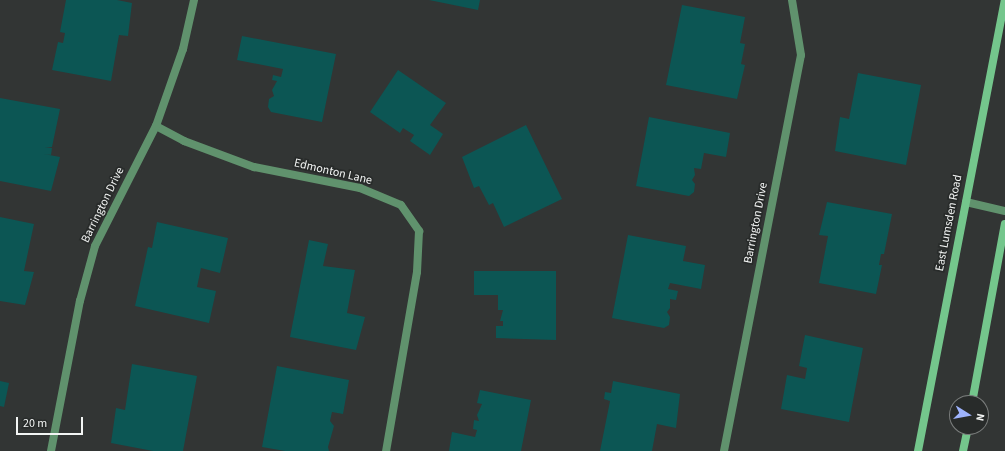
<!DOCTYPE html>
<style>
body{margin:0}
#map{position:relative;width:1005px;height:451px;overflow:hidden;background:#323534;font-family:"Source Sans 3",sans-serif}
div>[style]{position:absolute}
.building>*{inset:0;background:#0c5654}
.street>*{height:8px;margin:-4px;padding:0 4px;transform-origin:4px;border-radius:4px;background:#60926d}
.secondary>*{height:8px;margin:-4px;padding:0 4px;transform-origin:4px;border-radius:4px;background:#74c68c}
span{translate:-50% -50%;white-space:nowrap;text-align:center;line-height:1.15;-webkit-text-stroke:3.5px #282b2a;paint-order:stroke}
.street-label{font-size:12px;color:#f3f5f4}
.north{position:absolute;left:949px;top:395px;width:40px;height:40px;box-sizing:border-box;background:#282b2a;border:1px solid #797c7b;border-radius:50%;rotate:101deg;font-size:11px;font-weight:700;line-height:16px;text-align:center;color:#f3f5f4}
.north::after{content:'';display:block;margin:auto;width:14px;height:18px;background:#9eb3fd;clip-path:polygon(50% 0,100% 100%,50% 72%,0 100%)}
.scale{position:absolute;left:16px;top:417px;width:67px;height:18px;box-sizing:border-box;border:2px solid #f3f5f4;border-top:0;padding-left:5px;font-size:12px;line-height:14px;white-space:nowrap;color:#f3f5f4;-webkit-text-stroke:3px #282b2a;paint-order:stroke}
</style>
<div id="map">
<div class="building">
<div style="clip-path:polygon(66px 0,117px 0,132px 3px,128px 36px,119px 35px,111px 81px,52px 70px,58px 42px,63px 43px,65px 33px,60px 32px)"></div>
<div style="clip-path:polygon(429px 0,480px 0,478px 10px)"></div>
<div style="clip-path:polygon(682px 5px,745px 17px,740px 43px,745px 44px,741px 64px,745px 65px,737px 99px,666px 85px)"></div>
<div style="clip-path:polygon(242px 36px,336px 54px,322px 122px,271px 112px,268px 107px,269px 99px,274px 96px,272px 90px,277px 81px,272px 80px,273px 75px,281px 77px,283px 69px,237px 60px)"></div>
<div style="clip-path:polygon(398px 70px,446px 103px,430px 125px,443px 134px,430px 155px,410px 141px,414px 135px,403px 128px,400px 133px,370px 112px)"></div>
<div style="clip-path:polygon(858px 73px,921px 85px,906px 165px,835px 151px,840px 117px,849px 119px)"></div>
<div style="clip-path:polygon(0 98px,60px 109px,52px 147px,45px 147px,52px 148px,51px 155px,44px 154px,60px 157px,51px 191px,0 181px)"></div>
<div style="clip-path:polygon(649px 117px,730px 133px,726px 157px,704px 153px,701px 169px,694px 168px,695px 175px,692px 180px,695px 184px,694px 192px,689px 196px,636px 186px)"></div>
<div style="clip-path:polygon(526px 125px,562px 199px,504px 227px,493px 203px,489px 205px,479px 186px,474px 188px,462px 157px)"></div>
<div style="clip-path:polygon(827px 202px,892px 214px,884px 254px,881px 254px,879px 265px,882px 265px,876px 294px,819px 283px,828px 236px,819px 235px)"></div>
<div style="clip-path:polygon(0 217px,34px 224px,24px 271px,34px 272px,25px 305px,0 301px)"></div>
<div style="clip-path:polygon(157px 222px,228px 238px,220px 273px,201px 268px,197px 287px,216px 291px,209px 323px,135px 306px,148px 247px,152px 248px)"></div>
<div style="clip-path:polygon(628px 235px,686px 246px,683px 261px,705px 265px,701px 289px,670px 283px,668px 289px,678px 291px,676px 300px,670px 299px,670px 308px,667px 312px,670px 317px,669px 325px,664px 328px,612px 318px)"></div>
<div style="clip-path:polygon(309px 240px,328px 244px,323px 266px,355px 270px,347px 313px,365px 317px,356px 350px,290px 337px)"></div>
<div style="clip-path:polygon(474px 271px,556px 271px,556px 340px,496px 338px,496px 326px,503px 326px,503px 321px,500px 321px,503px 310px,498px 310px,498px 295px,474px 295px)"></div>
<div style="clip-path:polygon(805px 335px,863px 348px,849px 422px,781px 409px,787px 375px,805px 379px,807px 368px,799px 366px)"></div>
<div style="clip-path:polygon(132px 364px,197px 376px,183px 451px,153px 451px,111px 443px,116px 408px,125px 410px)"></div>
<div style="clip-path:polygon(277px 366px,349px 380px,343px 414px,332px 412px,330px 421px,334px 426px,328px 447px,329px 451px,285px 451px,262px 447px)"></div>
<div style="clip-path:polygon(0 381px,9px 383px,4px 407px,0 406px)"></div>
<div style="clip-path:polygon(613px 381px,680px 394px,676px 428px,657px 424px,652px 451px,600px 451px,610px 401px,604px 399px,605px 392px,611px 393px)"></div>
<div style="clip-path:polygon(480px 390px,531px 400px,521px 451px,449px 451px,452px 432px,475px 437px,477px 430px,473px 429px,474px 420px,479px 421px,477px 415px,482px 404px,477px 403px)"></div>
</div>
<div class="street">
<div style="left:156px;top:126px;width:32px;rotate:28deg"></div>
<div style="left:184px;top:141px;width:75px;rotate:20.4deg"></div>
<div style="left:254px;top:167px;width:108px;rotate:11.2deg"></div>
<div style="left:360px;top:188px;width:44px;rotate:22.5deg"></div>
<div style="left:401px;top:205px;width:32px;rotate:55deg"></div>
<div style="left:419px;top:231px;width:41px;rotate:92.8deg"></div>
<div style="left:417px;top:272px;width:182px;rotate:99.8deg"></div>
<div style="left:966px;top:202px;width:40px;rotate:13deg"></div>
<div style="left:51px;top:451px;width:153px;rotate:-79.1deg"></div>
<div style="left:80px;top:301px;width:57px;rotate:-74.7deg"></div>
<div style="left:95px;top:246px;width:135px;rotate:-63.1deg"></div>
<div style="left:156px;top:126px;width:82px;rotate:-70.7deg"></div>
<div style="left:183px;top:49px;width:50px;rotate:-77.3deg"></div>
<div style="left:724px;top:451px;width:403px;rotate:-79deg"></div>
<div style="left:801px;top:55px;width:56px;rotate:-99.3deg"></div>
</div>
<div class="secondary">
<div style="left:972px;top:403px;width:182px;rotate:-79.6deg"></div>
<div style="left:918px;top:451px;width:459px;rotate:-79.1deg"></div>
<div style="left:963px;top:451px;width:25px;rotate:-78deg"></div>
</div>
<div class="street-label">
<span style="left:333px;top:172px;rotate:13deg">Edmonton Lane</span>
<span style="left:103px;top:205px;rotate:-64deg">Barrington Drive</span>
<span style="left:756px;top:223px;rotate:-79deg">Barrington Drive</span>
<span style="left:949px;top:223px;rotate:-79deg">East Lumsden Road</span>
</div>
<div class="north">N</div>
<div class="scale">20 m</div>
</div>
